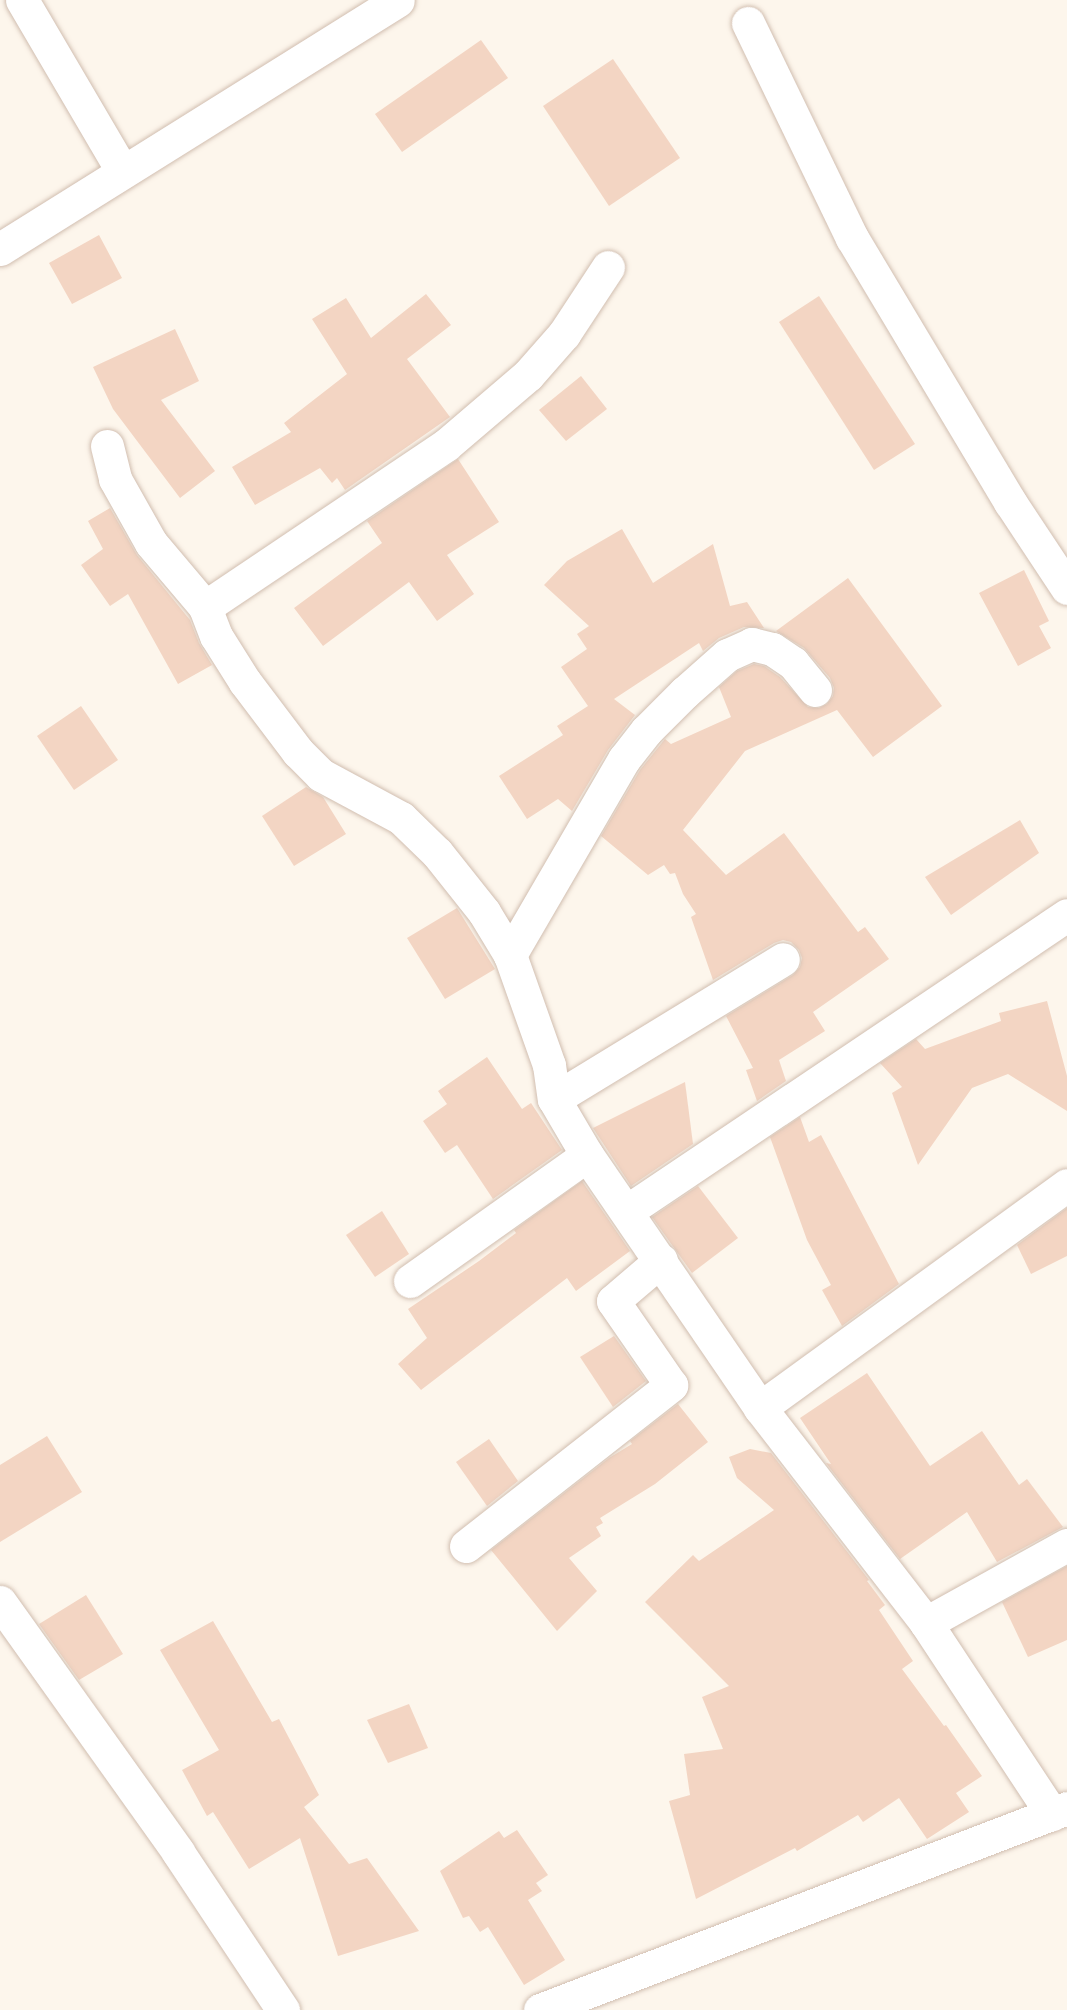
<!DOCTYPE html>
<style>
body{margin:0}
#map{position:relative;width:1067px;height:2010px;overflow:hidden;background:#fdf6ec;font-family:"PT Sans Narrow",sans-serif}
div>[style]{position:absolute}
.building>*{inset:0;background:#f3d5c3}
.roads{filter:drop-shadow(0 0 2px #d1beb0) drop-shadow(0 0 2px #d1beb0)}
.street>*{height:33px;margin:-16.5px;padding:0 16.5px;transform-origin:16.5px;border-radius:16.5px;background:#fff}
span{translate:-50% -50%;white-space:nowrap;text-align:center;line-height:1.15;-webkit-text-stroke:4.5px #fffaf3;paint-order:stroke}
</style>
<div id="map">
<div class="building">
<div style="clip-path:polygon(481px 40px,508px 78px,402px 152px,375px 114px)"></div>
<div style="clip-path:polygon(613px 59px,680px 158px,609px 206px,543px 106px)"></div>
<div style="clip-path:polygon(99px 235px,122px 278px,72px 304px,49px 263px)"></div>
<div style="clip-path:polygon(426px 294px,451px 325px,407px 359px,450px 417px,345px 490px,337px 478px,332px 483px,320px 468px,255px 505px,232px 467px,291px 432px,284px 423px,347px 374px,312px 319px,346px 298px,371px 338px)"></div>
<div style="clip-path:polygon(819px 296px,915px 444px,874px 470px,779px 322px)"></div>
<div style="clip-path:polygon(175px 329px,199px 381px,161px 400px,215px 471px,180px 498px,113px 409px,93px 367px)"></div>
<div style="clip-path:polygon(581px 376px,607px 409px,566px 441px,539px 410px)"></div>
<div style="clip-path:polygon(458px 459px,499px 522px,447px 555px,474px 594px,437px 621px,409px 582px,323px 646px,294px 608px,382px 543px,367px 521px)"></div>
<div style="clip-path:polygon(110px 508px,137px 555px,190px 620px,199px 643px,212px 665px,178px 684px,128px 594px,110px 606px,81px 565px,103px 549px,88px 521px)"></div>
<div style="clip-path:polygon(622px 529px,653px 583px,713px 544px,730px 606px,747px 602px,764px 628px,744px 627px,719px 638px,703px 651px,699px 643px,614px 699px,635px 715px,608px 750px,572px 811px,558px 799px,527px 819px,499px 776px,563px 735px,557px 726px,588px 706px,561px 667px,587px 649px,577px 634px,589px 626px,544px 585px,567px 561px)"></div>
<div style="clip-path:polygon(1024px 570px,1049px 621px,1039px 626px,1051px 648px,1018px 666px,979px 593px)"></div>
<div style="clip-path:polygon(848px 578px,942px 706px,873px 757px,837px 710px,745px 751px,683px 830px,726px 875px,784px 833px,858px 932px,865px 927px,889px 959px,813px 1012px,825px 1031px,779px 1060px,786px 1081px,757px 1101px,746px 1070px,753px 1068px,726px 1016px,793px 975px,800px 967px,802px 958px,799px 950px,791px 942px,783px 940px,774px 943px,713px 980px,691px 917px,696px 914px,683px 894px,675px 873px,670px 874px,664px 865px,648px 875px,601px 836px,640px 770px,665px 739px,671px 744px,731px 717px,719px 687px,737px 671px,754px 664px,764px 666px,780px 677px,808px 707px,819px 708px,827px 704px,833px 696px,834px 688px,830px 678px,804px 648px,776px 631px)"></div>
<div style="clip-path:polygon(81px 706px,118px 760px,74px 790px,37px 736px)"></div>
<div style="clip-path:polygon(306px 787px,323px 797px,346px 834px,294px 866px,262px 816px)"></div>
<div style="clip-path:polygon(1020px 820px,1039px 853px,951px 915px,925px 877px)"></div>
<div style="clip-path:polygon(457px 908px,495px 969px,445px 999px,407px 938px)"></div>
<div style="clip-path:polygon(1047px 1001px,1067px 1076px,1067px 1111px,1008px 1074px,972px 1088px,918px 1165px,892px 1093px,902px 1087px,880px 1063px,916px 1039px,925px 1049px,1001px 1021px,999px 1013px)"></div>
<div style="clip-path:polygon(487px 1057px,522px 1109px,531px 1103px,562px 1150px,493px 1199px,457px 1145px,445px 1153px,423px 1121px,447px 1104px,438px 1091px)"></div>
<div style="clip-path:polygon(685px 1082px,693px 1144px,631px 1186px,593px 1128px)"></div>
<div style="clip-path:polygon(800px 1117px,809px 1142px,821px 1135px,899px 1284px,842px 1326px,822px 1290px,831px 1285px,807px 1240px,770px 1137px)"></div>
<div style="clip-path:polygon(582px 1181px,630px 1251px,576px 1291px,567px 1278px,421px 1390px,398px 1364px,427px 1338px,408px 1309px,479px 1261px,516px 1233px,514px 1230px)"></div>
<div style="clip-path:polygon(698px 1186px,738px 1238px,692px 1273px,652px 1217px)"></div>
<div style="clip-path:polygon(1067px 1208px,1067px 1256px,1031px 1274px,1017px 1245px)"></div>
<div style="clip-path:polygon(382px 1211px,409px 1254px,375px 1277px,346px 1235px)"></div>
<div style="clip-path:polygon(614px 1336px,646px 1381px,613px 1407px,580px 1357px)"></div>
<div style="clip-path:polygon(867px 1373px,930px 1466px,982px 1431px,1019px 1485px,1027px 1479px,1063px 1527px,997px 1562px,967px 1512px,900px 1559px,826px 1463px,831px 1464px,800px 1418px)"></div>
<div style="clip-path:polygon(678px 1404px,708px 1442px,655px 1484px,600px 1518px,603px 1523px,596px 1527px,601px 1536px,569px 1558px,597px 1591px,557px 1631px,491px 1550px,609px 1458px,632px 1444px,630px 1441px)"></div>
<div style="clip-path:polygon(47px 1436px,82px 1492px,0 1542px,0 1465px)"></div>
<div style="clip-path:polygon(489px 1439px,518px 1481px,487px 1506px,456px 1462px)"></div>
<div style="clip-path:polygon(750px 1449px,771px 1453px,869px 1580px,867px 1581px,885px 1605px,879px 1610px,913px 1661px,902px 1669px,944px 1726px,946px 1725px,982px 1776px,956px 1793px,969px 1812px,927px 1839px,899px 1798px,863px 1822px,858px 1815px,797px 1851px,795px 1848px,696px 1899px,669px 1801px,690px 1795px,684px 1754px,723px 1749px,702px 1697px,729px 1686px,645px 1602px,693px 1555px,699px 1561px,774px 1510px,737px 1478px,729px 1457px)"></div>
<div style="clip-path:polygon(1067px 1566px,1067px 1640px,1028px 1657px,1002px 1602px)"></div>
<div style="clip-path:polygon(86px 1595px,123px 1654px,79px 1680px,39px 1624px)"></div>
<div style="clip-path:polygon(213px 1621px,272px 1722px,279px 1719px,319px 1795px,304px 1807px,349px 1864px,367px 1858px,419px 1931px,338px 1956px,300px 1838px,249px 1869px,213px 1812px,207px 1816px,182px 1770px,219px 1750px,160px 1650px)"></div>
<div style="clip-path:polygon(409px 1704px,428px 1748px,388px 1763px,367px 1720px)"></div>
<div style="clip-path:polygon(517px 1830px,548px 1875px,536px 1883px,542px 1891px,528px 1900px,565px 1960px,524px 1985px,488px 1927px,480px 1932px,469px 1916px,463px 1918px,440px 1871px,499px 1831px,504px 1838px)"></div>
</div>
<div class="roads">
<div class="street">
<div style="left:22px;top:0;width:199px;rotate:59.6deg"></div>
<div style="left:748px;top:23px;width:239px;rotate:64.2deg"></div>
<div style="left:852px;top:238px;width:308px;rotate:59.1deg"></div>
<div style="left:1010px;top:502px;width:103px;rotate:56.5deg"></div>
<div style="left:0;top:249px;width:469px;rotate:-32deg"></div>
<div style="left:107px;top:446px;width:34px;rotate:76deg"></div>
<div style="left:115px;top:479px;width:73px;rotate:60.6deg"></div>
<div style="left:151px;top:543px;width:84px;rotate:49.8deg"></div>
<div style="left:815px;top:690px;width:35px;rotate:-129deg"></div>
<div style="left:793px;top:663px;width:25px;rotate:-146deg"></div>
<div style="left:772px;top:649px;width:21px;rotate:-166deg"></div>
<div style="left:752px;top:644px;width:27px;rotate:156deg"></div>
<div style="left:727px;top:655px;width:56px;rotate:138.6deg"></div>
<div style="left:685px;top:692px;width:55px;rotate:135deg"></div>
<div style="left:646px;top:731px;width:36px;rotate:128deg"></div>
<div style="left:624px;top:759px;width:227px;rotate:120.2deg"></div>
<div style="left:510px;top:955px;width:117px;rotate:70.5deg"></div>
<div style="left:549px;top:1065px;width:34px;rotate:82deg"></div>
<div style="left:554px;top:1099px;width:65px;rotate:59.5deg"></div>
<div style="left:587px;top:1155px;width:306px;rotate:55.6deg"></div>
<div style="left:760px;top:1408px;width:272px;rotate:52.3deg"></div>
<div style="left:926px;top:1623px;width:229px;rotate:56.6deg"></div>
<div style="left:510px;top:955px;width:50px;rotate:-121.2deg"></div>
<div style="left:484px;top:912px;width:75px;rotate:-128.5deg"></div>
<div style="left:437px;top:853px;width:50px;rotate:-135.8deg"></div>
<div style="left:401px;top:818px;width:91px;rotate:-151.7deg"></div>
<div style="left:321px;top:775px;width:33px;rotate:-135deg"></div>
<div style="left:298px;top:752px;width:88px;rotate:-127.1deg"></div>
<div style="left:245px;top:682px;width:54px;rotate:-122.2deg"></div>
<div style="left:216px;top:636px;width:31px;rotate:-111deg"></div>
<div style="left:205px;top:607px;width:290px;rotate:-33.9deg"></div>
<div style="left:446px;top:445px;width:108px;rotate:-40.5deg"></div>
<div style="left:528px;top:375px;width:55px;rotate:-48.7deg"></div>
<div style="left:564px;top:334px;width:80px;rotate:-56.7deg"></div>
<div style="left:554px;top:1099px;width:268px;rotate:-31.4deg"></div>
<div style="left:627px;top:1211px;width:530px;rotate:-33.93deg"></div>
<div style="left:410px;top:1281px;width:217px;rotate:-35.4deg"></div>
<div style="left:760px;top:1408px;width:379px;rotate:-36deg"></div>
<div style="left:466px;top:1546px;width:261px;rotate:-38.1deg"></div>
<div style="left:671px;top:1385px;width:102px;rotate:-124.6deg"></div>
<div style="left:613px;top:1301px;width:63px;rotate:-40.5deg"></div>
<div style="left:0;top:1602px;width:307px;rotate:54.5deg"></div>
<div style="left:178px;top:1852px;width:190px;rotate:56.4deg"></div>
<div style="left:926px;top:1623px;width:161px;rotate:-29deg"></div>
<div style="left:540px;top:2010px;width:564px;rotate:-20.97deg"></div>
</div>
</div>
</div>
